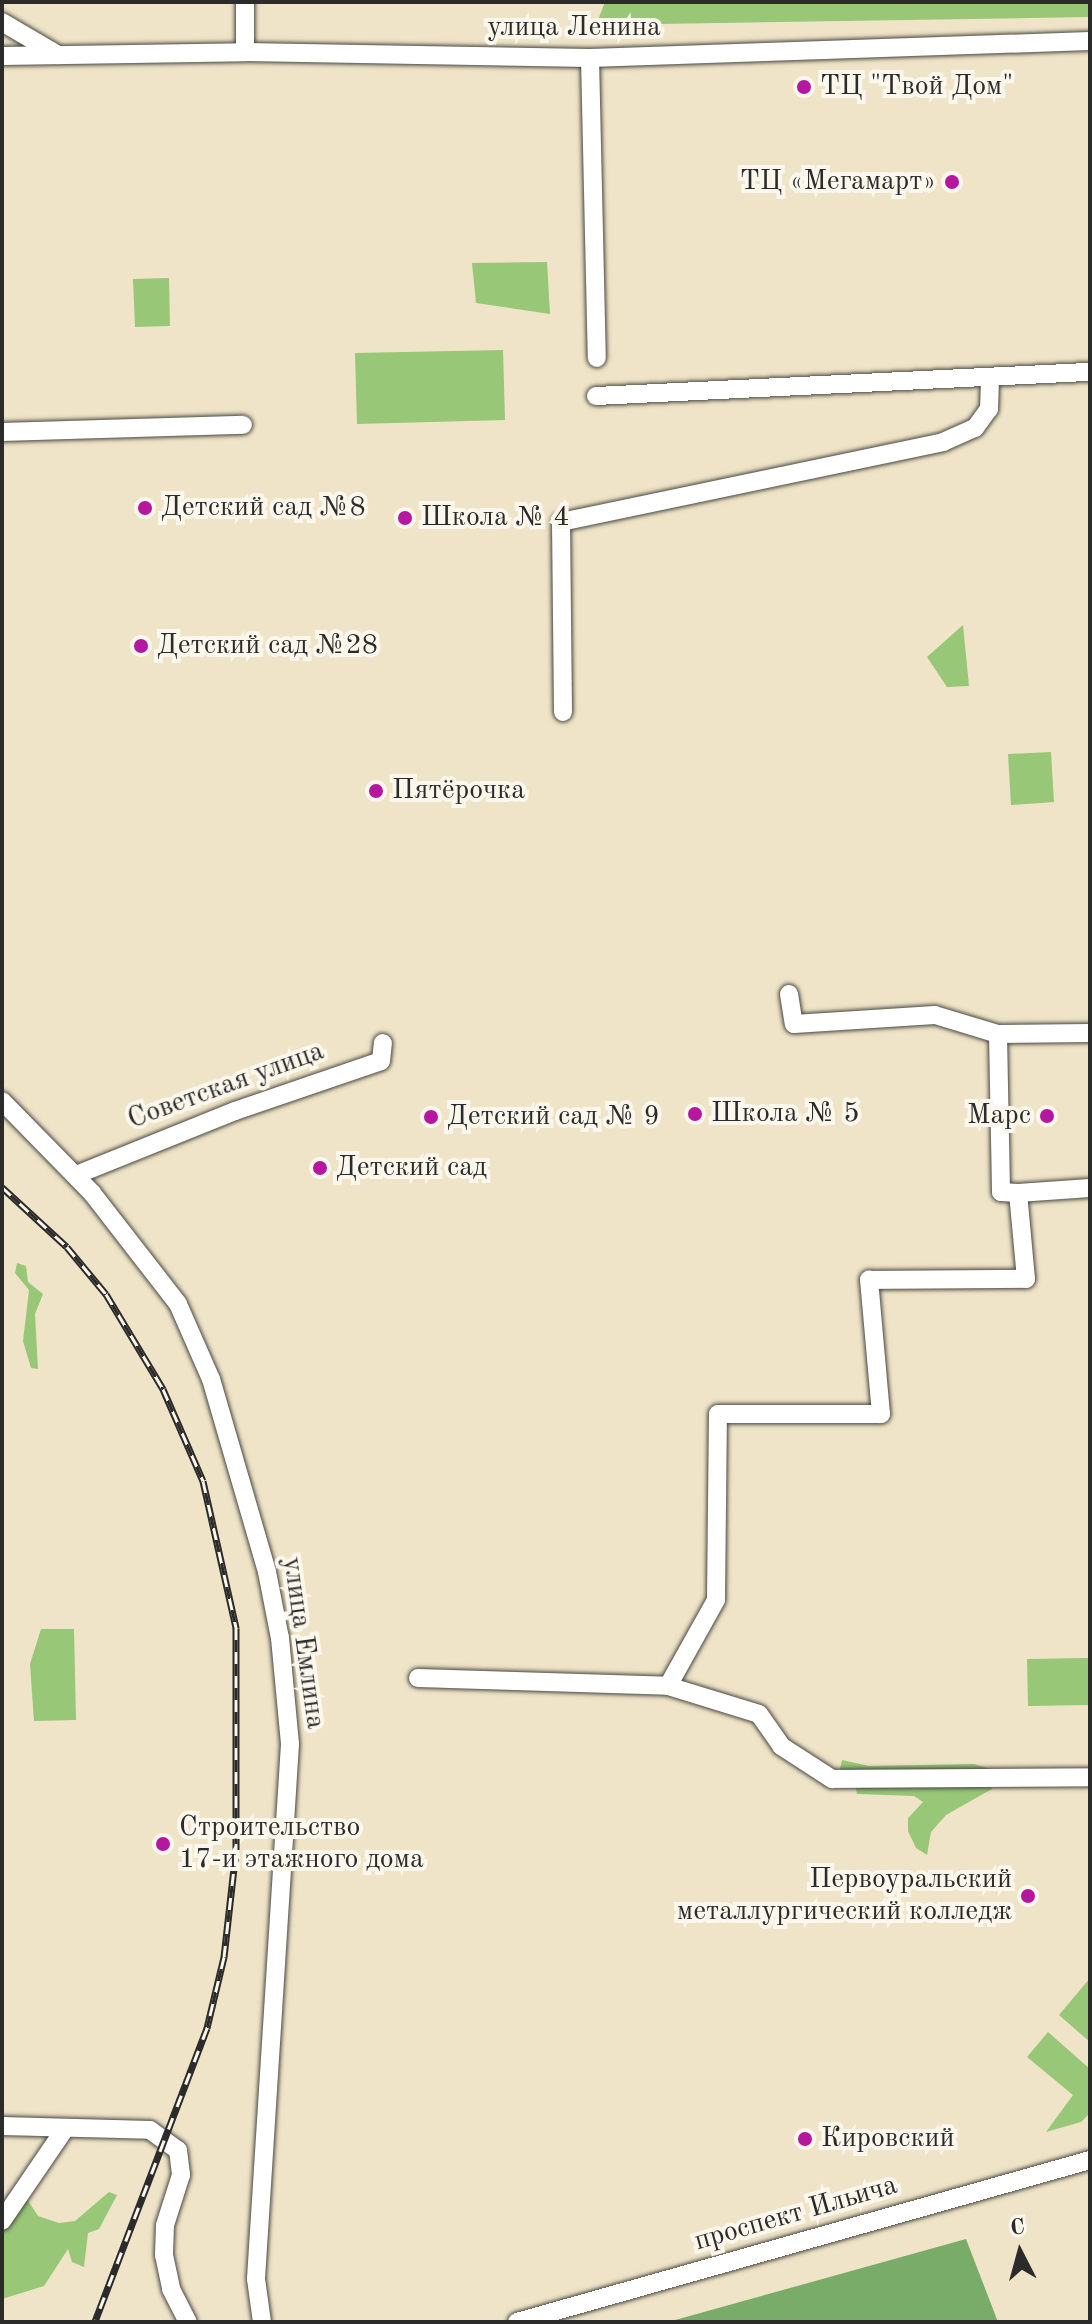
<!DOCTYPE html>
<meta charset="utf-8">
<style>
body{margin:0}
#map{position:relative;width:1092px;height:2324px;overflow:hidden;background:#efe4c7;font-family:"Old Standard TT",serif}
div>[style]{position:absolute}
.green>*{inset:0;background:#97c777}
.forest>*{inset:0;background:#79ac68}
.roads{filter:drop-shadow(0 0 2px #484742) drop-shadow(0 0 2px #484742)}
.minor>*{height:18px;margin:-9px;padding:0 9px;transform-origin:9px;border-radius:9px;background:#fff}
.rail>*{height:7px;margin-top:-3.5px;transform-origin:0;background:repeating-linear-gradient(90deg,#fbf7ec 0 12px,#2b2b2b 0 24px);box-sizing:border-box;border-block:2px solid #2b2b2b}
.dots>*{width:22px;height:22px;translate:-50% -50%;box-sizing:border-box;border:4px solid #fbf7ec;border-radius:50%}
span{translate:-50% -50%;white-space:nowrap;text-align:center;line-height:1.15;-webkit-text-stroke:8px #fbf7ec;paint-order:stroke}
.street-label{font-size:28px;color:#2b2b2b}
.poi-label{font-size:28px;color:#2b2b2b}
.left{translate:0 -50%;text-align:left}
.right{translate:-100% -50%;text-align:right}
.frame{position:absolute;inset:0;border:4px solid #2b2b2b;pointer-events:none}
.north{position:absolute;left:980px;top:2212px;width:80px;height:80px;-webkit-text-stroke:6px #fbf7ec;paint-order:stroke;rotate:354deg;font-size:22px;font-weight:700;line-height:32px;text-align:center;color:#2b2b2b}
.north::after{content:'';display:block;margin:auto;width:28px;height:36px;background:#2b2b2b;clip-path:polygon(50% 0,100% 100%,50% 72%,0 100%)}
</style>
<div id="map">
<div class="green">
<div style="clip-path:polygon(605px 2px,1090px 2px,1090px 17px,596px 25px)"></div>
<div style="clip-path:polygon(547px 262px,550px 314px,476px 303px,472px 263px)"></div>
<div style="clip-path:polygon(169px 278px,170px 326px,135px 327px,133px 279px)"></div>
<div style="clip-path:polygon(503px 350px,505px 420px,357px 424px,355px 353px)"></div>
<div style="clip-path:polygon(963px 625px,969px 686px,947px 687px,927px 657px)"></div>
<div style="clip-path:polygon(1051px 752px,1054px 802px,1011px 805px,1008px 754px)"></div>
<div style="clip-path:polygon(17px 1263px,26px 1266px,28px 1282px,43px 1294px,35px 1314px,38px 1369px,31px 1368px,23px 1341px,29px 1290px,15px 1273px)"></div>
<div style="clip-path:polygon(41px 1629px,74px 1629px,76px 1720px,34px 1721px,30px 1664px)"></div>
<div style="clip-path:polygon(1088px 1658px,1090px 1705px,1028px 1706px,1027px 1659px)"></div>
<div style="clip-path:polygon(842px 1760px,869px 1766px,974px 1764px,997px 1771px,850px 1777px,840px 1769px)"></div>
<div style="clip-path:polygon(855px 1784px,991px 1785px,992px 1789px,946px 1815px,931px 1832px,927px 1855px,916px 1848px,908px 1831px,908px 1818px,923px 1802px,914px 1796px,857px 1794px)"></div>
<div style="clip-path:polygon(1090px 1978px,1090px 2042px,1059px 2015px)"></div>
<div style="clip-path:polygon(1048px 2032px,1090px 2069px,1090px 2113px,1081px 2122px,1046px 2132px,1073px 2095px,1027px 2057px)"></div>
<div style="clip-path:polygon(109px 2192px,117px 2195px,99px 2229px,88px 2233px,84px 2267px,72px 2262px,68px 2249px,44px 2286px,2px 2299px,2px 2232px,27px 2199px,38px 2216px,59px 2223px,75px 2221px)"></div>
</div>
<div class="forest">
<div style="clip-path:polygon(966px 2239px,998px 2322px,668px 2322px)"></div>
</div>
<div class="roads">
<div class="minor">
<div style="left:2px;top:22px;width:65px;rotate:30.5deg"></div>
<div style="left:245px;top:52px;width:50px;rotate:-90deg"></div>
<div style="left:2px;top:56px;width:243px;rotate:-0.9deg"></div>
<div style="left:245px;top:52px;width:345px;rotate:1deg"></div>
<div style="left:590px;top:58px;width:500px;rotate:-1.95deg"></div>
<div style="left:590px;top:58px;width:300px;rotate:88.7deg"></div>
<div style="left:596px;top:396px;width:495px;rotate:-2.8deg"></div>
<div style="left:2px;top:432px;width:241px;rotate:-1.7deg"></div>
<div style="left:563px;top:712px;width:190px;rotate:-90.6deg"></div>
<div style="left:561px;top:522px;width:390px;rotate:-11.8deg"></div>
<div style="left:943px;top:442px;width:35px;rotate:-24deg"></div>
<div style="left:975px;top:428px;width:24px;rotate:-54deg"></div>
<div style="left:989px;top:409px;width:32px;rotate:-88deg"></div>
<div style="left:789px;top:994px;width:30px;rotate:81deg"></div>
<div style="left:794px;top:1024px;width:141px;rotate:-3.7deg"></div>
<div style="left:935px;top:1015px;width:66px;rotate:16.8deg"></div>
<div style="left:998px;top:1034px;width:92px;rotate:-0.6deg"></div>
<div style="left:998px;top:1034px;width:158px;rotate:88.9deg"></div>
<div style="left:1001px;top:1192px;width:17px;rotate:3deg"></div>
<div style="left:2px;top:1101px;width:129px;rotate:45.6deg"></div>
<div style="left:92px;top:1193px;width:140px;rotate:52.2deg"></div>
<div style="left:178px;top:1304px;width:82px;rotate:66.3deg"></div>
<div style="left:211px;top:1379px;width:201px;rotate:73.8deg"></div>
<div style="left:267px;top:1572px;width:67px;rotate:78.9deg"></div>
<div style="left:280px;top:1638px;width:106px;rotate:84.6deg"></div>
<div style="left:290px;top:1744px;width:536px;rotate:93.64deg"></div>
<div style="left:256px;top:2279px;width:43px;rotate:82.1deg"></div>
<div style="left:76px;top:1175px;width:171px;rotate:-21.9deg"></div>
<div style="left:235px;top:1111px;width:154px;rotate:-18.9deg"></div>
<div style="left:381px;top:1061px;width:18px;rotate:-84deg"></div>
<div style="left:418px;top:1678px;width:250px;rotate:1.8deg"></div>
<div style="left:668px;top:1686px;width:95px;rotate:17.1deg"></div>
<div style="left:759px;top:1714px;width:39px;rotate:55deg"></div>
<div style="left:781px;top:1746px;width:61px;rotate:32.9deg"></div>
<div style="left:832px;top:1779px;width:258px;rotate:-0.4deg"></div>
<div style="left:668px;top:1686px;width:98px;rotate:-60.8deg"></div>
<div style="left:716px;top:1600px;width:186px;rotate:-89.4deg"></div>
<div style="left:718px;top:1414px;width:163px"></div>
<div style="left:881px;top:1414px;width:135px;rotate:-95.1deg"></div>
<div style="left:869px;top:1280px;width:157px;rotate:-0.4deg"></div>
<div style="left:1026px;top:1279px;width:86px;rotate:-95.3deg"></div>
<div style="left:1018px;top:1193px;width:72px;rotate:-4deg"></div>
<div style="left:2px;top:2126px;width:148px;rotate:1.5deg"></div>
<div style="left:150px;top:2130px;width:34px;rotate:36deg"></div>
<div style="left:178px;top:2150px;width:25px;rotate:83deg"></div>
<div style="left:181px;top:2175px;width:52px;rotate:107.7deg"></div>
<div style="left:165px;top:2225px;width:30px;rotate:92deg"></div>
<div style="left:164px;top:2255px;width:35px;rotate:78deg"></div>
<div style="left:171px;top:2289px;width:37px;rotate:63deg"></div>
<div style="left:2px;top:2221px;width:110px;rotate:-55.7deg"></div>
<div style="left:517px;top:2322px;width:595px;rotate:-15.79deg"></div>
</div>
</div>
<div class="rail">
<div style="left:2px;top:1187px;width:88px;rotate:42.7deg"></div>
<div style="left:67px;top:1247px;width:61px;rotate:50.3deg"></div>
<div style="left:106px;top:1294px;width:111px;rotate:59deg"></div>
<div style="left:163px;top:1389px;width:100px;rotate:66.5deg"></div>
<div style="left:203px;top:1481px;width:151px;rotate:77.3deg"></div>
<div style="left:236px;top:1628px;width:222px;rotate:90deg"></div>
<div style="left:236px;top:1850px;width:108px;rotate:96.4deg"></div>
<div style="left:224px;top:1957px;width:73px;rotate:103.5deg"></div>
<div style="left:207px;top:2028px;width:315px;rotate:110.9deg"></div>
</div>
<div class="dots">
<div style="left:804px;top:87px;background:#b5179e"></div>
<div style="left:952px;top:182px;background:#b5179e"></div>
<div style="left:145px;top:508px;background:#b5179e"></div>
<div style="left:405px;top:518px;background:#b5179e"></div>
<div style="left:141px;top:646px;background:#b5179e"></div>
<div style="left:376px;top:791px;background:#b5179e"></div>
<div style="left:695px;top:1114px;background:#b5179e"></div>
<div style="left:1047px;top:1116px;background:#b5179e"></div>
<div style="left:431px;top:1117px;background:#b5179e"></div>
<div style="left:320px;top:1168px;background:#b5179e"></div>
<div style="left:163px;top:1844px;background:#b5179e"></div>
<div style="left:1028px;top:1896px;background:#b5179e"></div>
<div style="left:805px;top:2139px;background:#b5179e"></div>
</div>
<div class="street-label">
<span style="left:574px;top:28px">улица Ленина</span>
<span style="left:226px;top:1086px;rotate:-20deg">Советская улица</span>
<span style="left:303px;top:1643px;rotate:82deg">улица Емлина</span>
<span style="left:796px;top:2214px;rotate:-16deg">проспект Ильича</span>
</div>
<div class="poi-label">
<span class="left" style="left:820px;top:87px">ТЦ "Твой Дом"</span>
<span class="right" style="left:936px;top:182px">ТЦ «Мегамарт»</span>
<span class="left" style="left:161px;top:508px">Детский сад №8</span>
<span class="left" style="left:421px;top:518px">Школа № 4</span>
<span class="left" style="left:157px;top:646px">Детский сад №28</span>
<span class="left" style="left:392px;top:791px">Пятёрочка</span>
<span class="left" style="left:711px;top:1114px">Школа № 5</span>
<span class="right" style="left:1031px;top:1116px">Марс</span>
<span class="left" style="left:447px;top:1117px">Детский сад № 9</span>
<span class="left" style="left:336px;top:1168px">Детский сад</span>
<span class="left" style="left:179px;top:1844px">Строительство<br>17-и этажного дома</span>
<span class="right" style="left:1012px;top:1896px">Первоуральский<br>металлургический колледж</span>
<span class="left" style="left:821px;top:2139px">Кировский</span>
</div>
<div class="frame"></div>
<div class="north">С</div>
</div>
